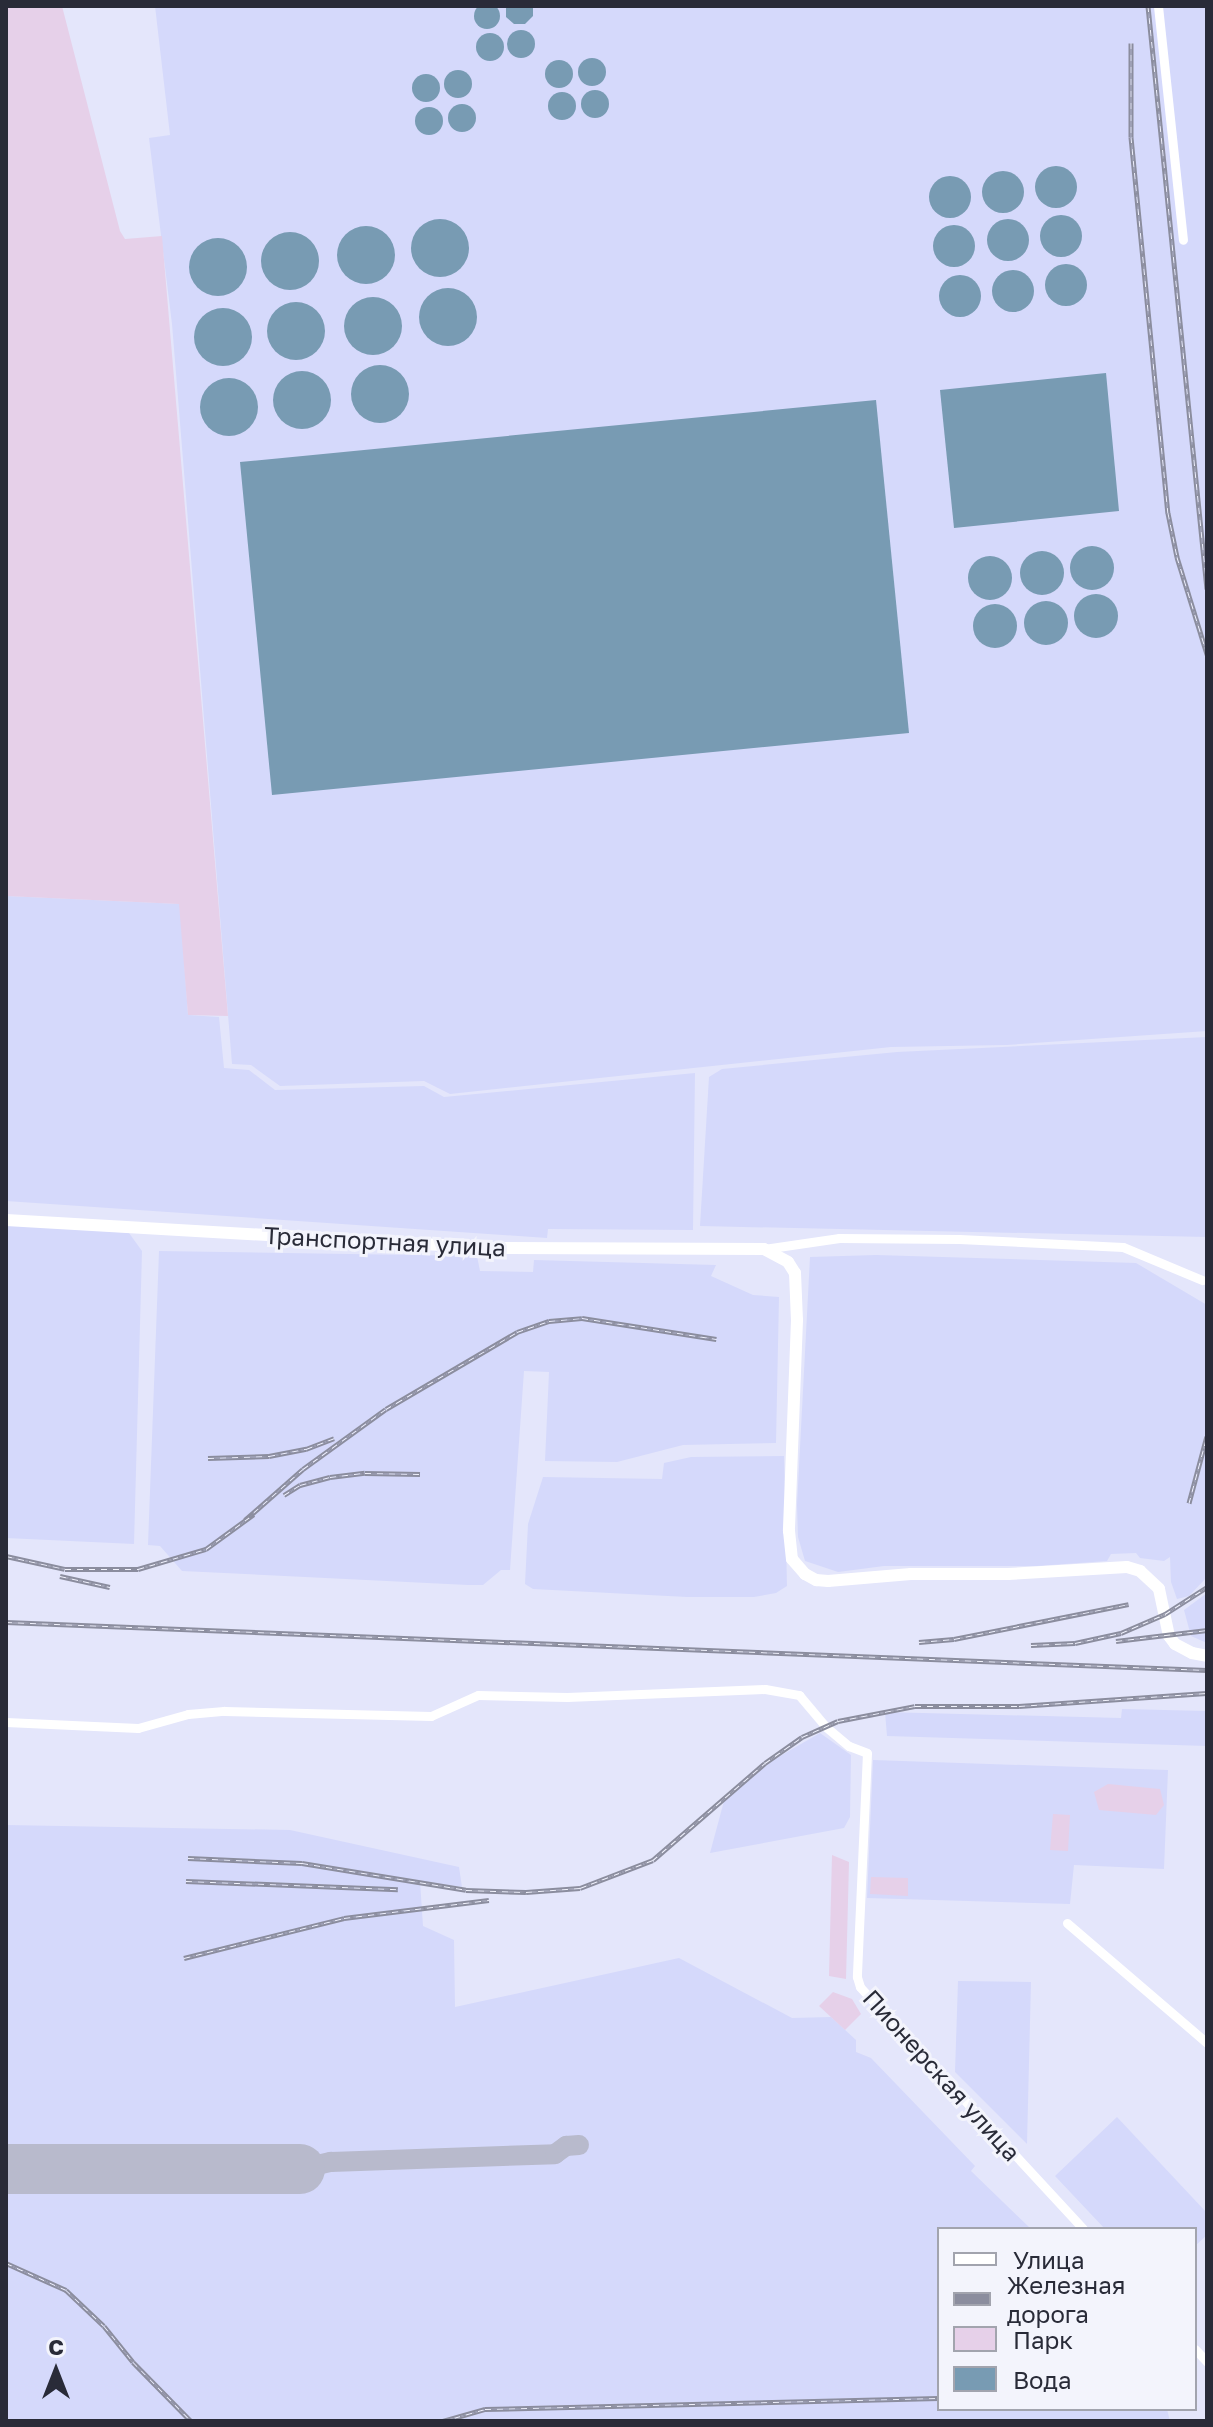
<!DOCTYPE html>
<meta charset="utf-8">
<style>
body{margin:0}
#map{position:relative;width:1213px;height:2427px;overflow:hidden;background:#e4e6fb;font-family:"Golos Text",sans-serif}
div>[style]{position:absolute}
.built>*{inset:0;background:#d5d9fb}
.green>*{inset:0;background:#e6d0e9}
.water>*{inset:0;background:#789bb3}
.round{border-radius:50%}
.taxiway>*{height:20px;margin:-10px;padding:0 10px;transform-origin:10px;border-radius:10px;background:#b8bacc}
.runway>*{height:50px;margin:-25px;padding:0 25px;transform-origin:25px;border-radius:25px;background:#b8bacc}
.street>*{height:9px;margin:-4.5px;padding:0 4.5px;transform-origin:4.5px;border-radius:4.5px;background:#fff}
.secondary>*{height:12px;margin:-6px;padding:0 6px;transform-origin:6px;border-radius:6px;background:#fff}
.rail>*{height:5px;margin-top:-2.5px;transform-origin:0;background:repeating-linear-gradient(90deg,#f3f4fc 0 6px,#8b8d9e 0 12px);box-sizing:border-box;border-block:2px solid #8b8d9e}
span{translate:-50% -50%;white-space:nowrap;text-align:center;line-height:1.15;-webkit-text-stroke:6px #f3f4fc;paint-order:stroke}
.street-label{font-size:24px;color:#292b38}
.frame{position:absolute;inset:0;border:8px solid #292b38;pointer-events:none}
.legend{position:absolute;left:937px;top:2227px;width:260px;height:184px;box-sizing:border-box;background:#f3f4fc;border:2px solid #a2a4ae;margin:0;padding:10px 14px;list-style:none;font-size:24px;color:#292b38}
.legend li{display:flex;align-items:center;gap:16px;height:40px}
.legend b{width:40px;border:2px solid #a2a4ae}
.north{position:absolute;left:16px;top:2331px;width:80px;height:80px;-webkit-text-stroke:6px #f3f4fc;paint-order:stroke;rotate:0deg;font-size:22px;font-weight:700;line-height:32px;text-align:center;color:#292b38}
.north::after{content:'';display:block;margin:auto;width:28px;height:36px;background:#292b38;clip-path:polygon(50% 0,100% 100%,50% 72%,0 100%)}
</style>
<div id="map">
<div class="built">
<div style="clip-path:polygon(155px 6px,1207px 6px,1207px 1031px,1007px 1045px,891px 1047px,450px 1094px,424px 1081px,280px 1086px,251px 1065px,232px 1064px,172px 324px,149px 138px,170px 135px)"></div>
<div style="clip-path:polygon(6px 896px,180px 904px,188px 1015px,219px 1017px,224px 1068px,249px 1070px,275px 1090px,424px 1086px,444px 1097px,695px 1073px,693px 1230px,548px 1229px,547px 1238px,6px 1201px)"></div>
<div style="clip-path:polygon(1207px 1037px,1207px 1237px,700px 1226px,709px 1077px,722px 1069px,897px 1052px)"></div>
<div style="clip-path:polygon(6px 1224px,129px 1233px,142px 1251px,134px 1544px,6px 1538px)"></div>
<div style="clip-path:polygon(159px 1251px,477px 1256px,480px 1271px,533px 1272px,534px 1260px,716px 1265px,711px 1276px,753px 1295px,779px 1297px,776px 1443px,683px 1445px,617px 1462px,545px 1461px,549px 1372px,524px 1371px,510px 1570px,501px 1570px,483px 1585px,468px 1585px,182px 1571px,160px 1546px,148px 1545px)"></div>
<div style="clip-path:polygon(876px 1255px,1136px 1263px,1207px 1305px,1207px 1577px,1189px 1596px,1177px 1599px,1171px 1582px,1170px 1557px,1164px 1561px,1140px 1558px,1136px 1553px,1111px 1554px,1107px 1561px,1037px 1566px,884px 1566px,838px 1572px,805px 1561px,798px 1537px,797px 1505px,810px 1257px)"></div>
<div style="clip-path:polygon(784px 1456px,787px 1586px,776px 1593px,754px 1597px,687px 1597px,533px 1589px,525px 1584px,528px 1524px,543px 1477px,662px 1479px,664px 1463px,691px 1457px)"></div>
<div style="clip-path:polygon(1207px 1593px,1207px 1643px,1191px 1636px,1184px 1610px)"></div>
<div style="clip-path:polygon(1122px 1709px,1207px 1711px,1207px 1746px,887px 1736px,885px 1712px,1121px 1718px)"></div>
<div style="clip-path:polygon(820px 1733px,851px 1755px,850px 1817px,844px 1828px,710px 1853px,724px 1801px,768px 1763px)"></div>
<div style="clip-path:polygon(873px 1760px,1168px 1770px,1164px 1869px,1074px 1865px,1070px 1904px,867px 1898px)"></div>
<div style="clip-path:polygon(6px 1825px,290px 1830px,459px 1867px,462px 1887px,420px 1881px,423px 1926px,454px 1940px,455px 2007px,679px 1958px,792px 2018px,831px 2017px,856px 2040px,856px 2052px,871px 2058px,975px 2166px,971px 2171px,1031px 2229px,939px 2229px,939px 2409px,1167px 2409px,1170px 2421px,6px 2421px)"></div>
<div style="clip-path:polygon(958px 1981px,1031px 1982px,1027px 2144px,955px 2072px)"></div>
<div style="clip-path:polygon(1117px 2117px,1207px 2213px,1207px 2235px,1195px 2246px,1195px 2229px,1105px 2229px,1055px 2176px)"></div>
</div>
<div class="green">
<div style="clip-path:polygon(6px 6px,62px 6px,120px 231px,125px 239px,162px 236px,228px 1016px,188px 1015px,179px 904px,6px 896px)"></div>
<div style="clip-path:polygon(1108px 1784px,1160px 1789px,1164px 1805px,1156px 1815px,1099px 1810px,1094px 1792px)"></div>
<div style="clip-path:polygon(1053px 1814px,1070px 1815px,1068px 1851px,1050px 1850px)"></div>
<div style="clip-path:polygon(832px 1855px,849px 1862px,846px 1979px,829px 1976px)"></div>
<div style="clip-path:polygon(871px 1877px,908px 1878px,908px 1896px,870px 1894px)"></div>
<div style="clip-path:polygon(833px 1992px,852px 1999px,861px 2014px,845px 2030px,819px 2006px)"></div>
</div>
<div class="water">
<div class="round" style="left:474px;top:3px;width:26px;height:26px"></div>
<div style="clip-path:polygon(506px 6px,533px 6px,533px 16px,525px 24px,514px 24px,506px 17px)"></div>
<div class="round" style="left:507px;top:30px;width:28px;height:28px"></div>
<div class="round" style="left:476px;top:33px;width:28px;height:28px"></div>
<div class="round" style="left:578px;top:58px;width:28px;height:28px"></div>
<div class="round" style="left:545px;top:60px;width:28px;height:28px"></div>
<div class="round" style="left:444px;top:70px;width:28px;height:28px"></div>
<div class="round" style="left:412px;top:74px;width:28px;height:28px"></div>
<div class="round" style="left:581px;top:90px;width:28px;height:28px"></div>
<div class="round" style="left:548px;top:92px;width:28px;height:28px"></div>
<div class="round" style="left:448px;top:104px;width:28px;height:28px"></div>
<div class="round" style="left:415px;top:107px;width:28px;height:28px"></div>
<div class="round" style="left:1035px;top:166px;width:42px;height:42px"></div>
<div class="round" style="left:982px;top:171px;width:42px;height:42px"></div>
<div class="round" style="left:929px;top:176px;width:42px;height:42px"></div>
<div class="round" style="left:1040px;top:215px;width:42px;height:42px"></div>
<div class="round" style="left:987px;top:219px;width:42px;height:42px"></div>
<div class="round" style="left:411px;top:219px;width:58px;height:58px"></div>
<div class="round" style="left:933px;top:225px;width:42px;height:42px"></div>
<div class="round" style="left:337px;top:226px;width:58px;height:58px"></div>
<div class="round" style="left:261px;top:232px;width:58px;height:58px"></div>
<div class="round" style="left:189px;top:238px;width:58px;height:58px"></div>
<div class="round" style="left:1045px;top:264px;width:42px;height:42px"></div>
<div class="round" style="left:992px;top:270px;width:42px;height:42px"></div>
<div class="round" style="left:939px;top:275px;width:42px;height:42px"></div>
<div class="round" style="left:419px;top:288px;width:58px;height:58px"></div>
<div class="round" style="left:344px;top:297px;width:58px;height:58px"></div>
<div class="round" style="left:267px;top:302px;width:58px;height:58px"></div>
<div class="round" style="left:194px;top:308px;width:58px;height:58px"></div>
<div class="round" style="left:351px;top:365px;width:58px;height:58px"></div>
<div class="round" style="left:273px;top:371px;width:58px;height:58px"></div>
<div style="clip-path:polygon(1106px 373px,1119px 511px,954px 528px,940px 390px)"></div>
<div class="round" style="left:200px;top:378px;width:58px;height:58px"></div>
<div style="clip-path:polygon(876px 400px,909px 733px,272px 795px,240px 462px)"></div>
<div class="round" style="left:1070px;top:546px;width:44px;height:44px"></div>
<div class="round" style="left:1020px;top:551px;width:44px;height:44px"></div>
<div class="round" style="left:968px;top:556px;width:44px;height:44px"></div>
<div class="round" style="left:1074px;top:594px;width:44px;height:44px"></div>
<div class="round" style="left:1024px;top:601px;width:44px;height:44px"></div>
<div class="round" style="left:973px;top:604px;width:44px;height:44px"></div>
</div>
<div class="taxiway">
<div style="left:300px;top:2169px;width:32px;rotate:-13deg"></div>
<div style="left:331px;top:2162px;width:224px;rotate:-2deg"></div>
<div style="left:555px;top:2154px;width:14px;rotate:-36deg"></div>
<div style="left:566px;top:2146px;width:13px;rotate:-4deg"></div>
</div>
<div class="runway">
<div style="left:6px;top:2169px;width:294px"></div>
</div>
<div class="street">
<div style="left:1158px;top:6px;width:235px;rotate:83.9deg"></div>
<div style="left:764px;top:1249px;width:76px;rotate:-8.3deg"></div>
<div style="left:839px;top:1238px;width:120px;rotate:0.5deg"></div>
<div style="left:959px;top:1239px;width:164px;rotate:2.8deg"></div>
<div style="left:1123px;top:1247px;width:86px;rotate:22.7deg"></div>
<div style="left:6px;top:1722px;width:132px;rotate:2.6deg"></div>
<div style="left:138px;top:1728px;width:52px;rotate:-15.6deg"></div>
<div style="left:188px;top:1714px;width:36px;rotate:-5deg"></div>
<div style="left:224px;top:1711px;width:207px;rotate:1.4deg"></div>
<div style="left:431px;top:1716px;width:51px;rotate:-24.1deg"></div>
<div style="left:478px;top:1695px;width:89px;rotate:1.3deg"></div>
<div style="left:567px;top:1697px;width:198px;rotate:-2.3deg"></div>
<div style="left:765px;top:1689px;width:35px;rotate:10deg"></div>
<div style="left:799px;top:1695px;width:42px;rotate:49.8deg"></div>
<div style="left:826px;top:1727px;width:30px;rotate:40deg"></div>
<div style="left:849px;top:1746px;width:19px;rotate:21deg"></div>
<div style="left:867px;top:1753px;width:224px;rotate:92.6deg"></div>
<div style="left:857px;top:1977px;width:10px;rotate:73deg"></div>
<div style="left:860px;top:1987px;width:329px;rotate:47.3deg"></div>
<div style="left:1067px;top:1923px;width:184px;rotate:40.6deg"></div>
<div style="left:1195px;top:2349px;width:18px;rotate:47deg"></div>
</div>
<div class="secondary">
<div style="left:6px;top:1220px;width:484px;rotate:3.3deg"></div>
<div style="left:489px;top:1248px;width:275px;rotate:0.2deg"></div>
<div style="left:764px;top:1249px;width:27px;rotate:28deg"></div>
<div style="left:788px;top:1262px;width:13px;rotate:58deg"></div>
<div style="left:795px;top:1273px;width:47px;rotate:87.6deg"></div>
<div style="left:797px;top:1320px;width:211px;rotate:92.2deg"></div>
<div style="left:789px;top:1531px;width:28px;rotate:84deg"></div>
<div style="left:792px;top:1559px;width:20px;rotate:49deg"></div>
<div style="left:805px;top:1574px;width:13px;rotate:29deg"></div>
<div style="left:816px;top:1580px;width:12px;rotate:5deg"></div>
<div style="left:828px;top:1581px;width:83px;rotate:-4.8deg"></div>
<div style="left:911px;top:1574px;width:97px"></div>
<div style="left:1008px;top:1574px;width:119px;rotate:-3.4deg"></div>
<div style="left:1127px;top:1567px;width:14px;rotate:17deg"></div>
<div style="left:1140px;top:1571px;width:26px;rotate:43deg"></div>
<div style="left:1159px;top:1589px;width:48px;rotate:78deg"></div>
<div style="left:1169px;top:1636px;width:10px;rotate:53deg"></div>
<div style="left:1175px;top:1644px;width:19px;rotate:28deg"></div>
<div style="left:1192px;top:1653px;width:15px;rotate:11deg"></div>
</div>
<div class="rail">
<div style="left:1148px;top:6px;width:586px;rotate:84.22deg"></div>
<div style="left:1131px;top:43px;width:94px;rotate:90deg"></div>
<div style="left:1131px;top:137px;width:378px;rotate:84.4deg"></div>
<div style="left:1168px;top:513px;width:45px;rotate:78.4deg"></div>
<div style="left:1177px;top:557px;width:102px;rotate:72.8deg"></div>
<div style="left:208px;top:1458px;width:61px;rotate:-1.9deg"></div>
<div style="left:269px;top:1456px;width:38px;rotate:-11deg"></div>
<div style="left:306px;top:1449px;width:30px;rotate:-21deg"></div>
<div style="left:284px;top:1495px;width:19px;rotate:-32deg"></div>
<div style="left:300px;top:1485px;width:31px;rotate:-15deg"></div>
<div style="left:330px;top:1477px;width:35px;rotate:-7deg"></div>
<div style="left:365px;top:1473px;width:55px;rotate:1deg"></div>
<div style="left:1189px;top:1503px;width:69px;rotate:-75deg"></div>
<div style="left:245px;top:1520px;width:77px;rotate:-41.3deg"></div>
<div style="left:303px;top:1469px;width:102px;rotate:-35.9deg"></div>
<div style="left:386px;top:1409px;width:152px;rotate:-30.4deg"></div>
<div style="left:517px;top:1332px;width:34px;rotate:-19deg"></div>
<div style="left:549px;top:1321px;width:33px;rotate:-5deg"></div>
<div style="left:582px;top:1318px;width:136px;rotate:8.9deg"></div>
<div style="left:6px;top:1556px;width:60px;rotate:12.4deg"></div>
<div style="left:65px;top:1569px;width:73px"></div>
<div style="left:138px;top:1569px;width:71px;rotate:-16.4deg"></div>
<div style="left:206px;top:1549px;width:59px;rotate:-36.1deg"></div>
<div style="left:60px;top:1576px;width:51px;rotate:12.4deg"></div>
<div style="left:6px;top:1622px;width:1202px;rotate:2.29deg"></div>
<div style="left:1116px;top:1641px;width:92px;rotate:-6.9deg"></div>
<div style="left:919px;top:1642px;width:35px;rotate:-5deg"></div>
<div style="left:954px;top:1639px;width:178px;rotate:-11.3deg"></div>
<div style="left:1031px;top:1645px;width:44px;rotate:-2.6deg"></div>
<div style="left:1075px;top:1643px;width:47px;rotate:-12.3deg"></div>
<div style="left:1121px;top:1633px;width:48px;rotate:-23.4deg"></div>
<div style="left:1165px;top:1614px;width:50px;rotate:-32.7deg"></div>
<div style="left:188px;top:1858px;width:114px;rotate:2.5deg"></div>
<div style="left:302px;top:1863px;width:166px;rotate:9.3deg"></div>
<div style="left:466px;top:1890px;width:60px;rotate:1.9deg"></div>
<div style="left:526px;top:1892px;width:54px;rotate:-4.2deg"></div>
<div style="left:580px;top:1888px;width:78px;rotate:-21deg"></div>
<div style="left:653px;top:1860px;width:148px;rotate:-40.9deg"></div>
<div style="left:765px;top:1763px;width:45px;rotate:-35.1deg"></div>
<div style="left:802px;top:1737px;width:39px;rotate:-24deg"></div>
<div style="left:838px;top:1721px;width:78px;rotate:-11deg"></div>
<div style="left:915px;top:1706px;width:104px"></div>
<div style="left:1019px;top:1706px;width:188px;rotate:-4deg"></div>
<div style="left:186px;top:1881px;width:212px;rotate:2.2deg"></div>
<div style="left:184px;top:1958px;width:165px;rotate:-14deg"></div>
<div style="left:344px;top:1918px;width:146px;rotate:-7.1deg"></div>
<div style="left:6px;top:2263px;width:66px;rotate:24.2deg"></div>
<div style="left:66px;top:2290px;width:52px;rotate:43.5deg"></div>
<div style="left:104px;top:2326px;width:46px;rotate:51.1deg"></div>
<div style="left:133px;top:2362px;width:83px;rotate:45.5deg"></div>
<div style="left:443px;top:2421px;width:44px;rotate:-15.9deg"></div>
<div style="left:485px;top:2409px;width:454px;rotate:-1.4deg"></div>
</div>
<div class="street-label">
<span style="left:385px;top:1241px;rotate:3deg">Транспортная улица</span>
<span style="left:942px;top:2075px;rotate:48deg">Пионерская улица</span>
</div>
<div class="frame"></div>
<ul class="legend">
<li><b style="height:10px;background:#fff"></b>Улица</li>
<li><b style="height:10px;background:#8b8d9e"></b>Железная дорога</li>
<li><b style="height:22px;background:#e6d0e9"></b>Парк</li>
<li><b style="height:22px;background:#789bb3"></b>Вода</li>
</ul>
<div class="north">С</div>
</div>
